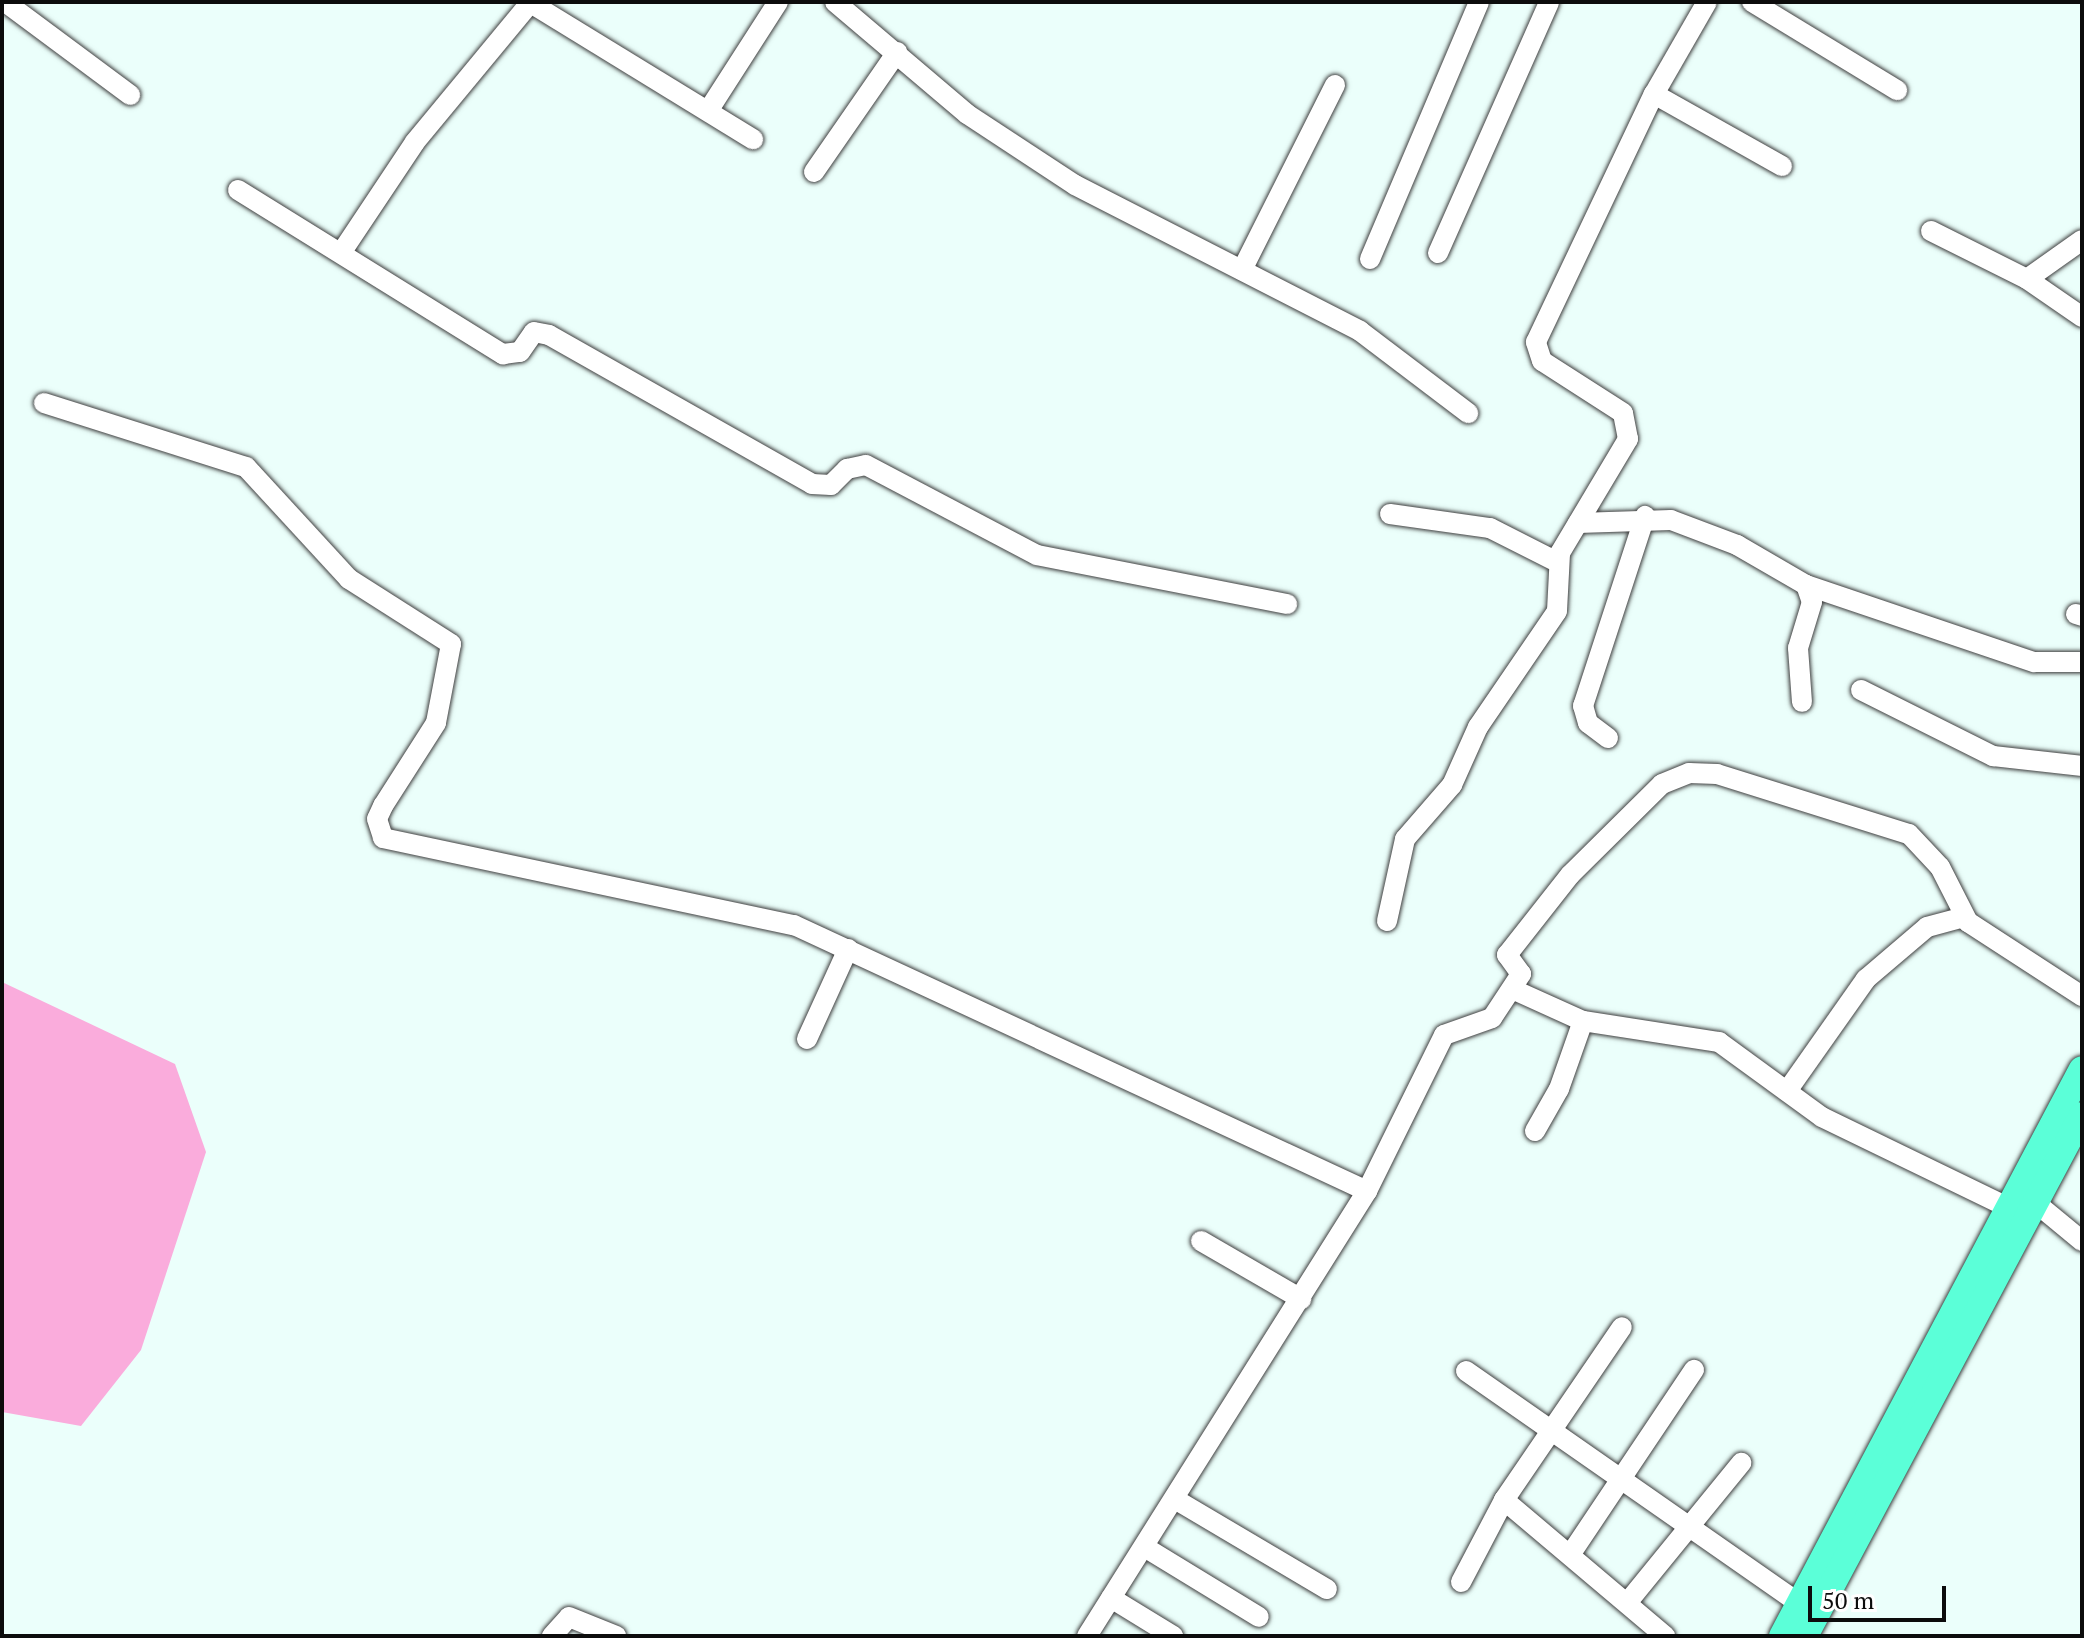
<!DOCTYPE html>
<style>
body{margin:0}
#map{position:relative;width:2084px;height:1638px;overflow:hidden;background:#ebfffb;font-family:"PT Serif",serif}
div>[style]{position:absolute}
.water>*{inset:0;background:#faacdc}
.roads{filter:drop-shadow(0 0 2px #3f3f3f) drop-shadow(0 0 2px #3f3f3f)}
.minor>*{height:20px;margin:-10px;padding:0 10px;transform-origin:10px;border-radius:10px;background:#fff}
.major>*{height:26px;margin:-13px;padding:0 13px;transform-origin:13px;border-radius:13px;background:#5bffd8}
span{translate:-50% -50%;white-space:nowrap;text-align:center;line-height:1.15;-webkit-text-stroke:8px #fff;paint-order:stroke}
.frame{position:absolute;inset:0;border:4px solid #0c0c0c;pointer-events:none}
.scale{position:absolute;left:1808px;top:1586px;width:138px;height:36px;box-sizing:border-box;border:4px solid #0c0c0c;border-top:0;padding-left:10px;font-size:24px;line-height:28px;white-space:nowrap;color:#0c0c0c;-webkit-text-stroke:6px #fff;paint-order:stroke}
</style>
<div id="map">
<div class="water">
<div style="clip-path:polygon(2px 982px,175px 1064px,206px 1152px,141px 1350px,81px 1426px,2px 1412px)"></div>
</div>
<div class="roads">
<div class="minor">
<div style="left:5px;top:2px;width:156px;rotate:36.6deg"></div>
<div style="left:529px;top:2px;width:263px;rotate:31.5deg"></div>
<div style="left:835px;top:2px;width:173px;rotate:40.3deg"></div>
<div style="left:967px;top:114px;width:129px;rotate:33.3deg"></div>
<div style="left:1075px;top:185px;width:320px;rotate:27.1deg"></div>
<div style="left:1360px;top:331px;width:136px;rotate:37.2deg"></div>
<div style="left:1752px;top:2px;width:170px;rotate:31.3deg"></div>
<div style="left:1654px;top:94px;width:147px;rotate:29.4deg"></div>
<div style="left:708px;top:111px;width:130px;rotate:-57.3deg"></div>
<div style="left:814px;top:172px;width:146px;rotate:-55.3deg"></div>
<div style="left:238px;top:190px;width:312px;rotate:31.8deg"></div>
<div style="left:503px;top:354px;width:17px;rotate:-7deg"></div>
<div style="left:520px;top:352px;width:24px;rotate:-55deg"></div>
<div style="left:534px;top:332px;width:15px;rotate:11deg"></div>
<div style="left:549px;top:335px;width:302px;rotate:29.5deg"></div>
<div style="left:812px;top:484px;width:19px;rotate:3deg"></div>
<div style="left:831px;top:485px;width:23px;rotate:-45deg"></div>
<div style="left:847px;top:469px;width:19px;rotate:-12deg"></div>
<div style="left:866px;top:465px;width:193px;rotate:27.8deg"></div>
<div style="left:1037px;top:555px;width:255px;rotate:11.1deg"></div>
<div style="left:1931px;top:231px;width:107px;rotate:26.6deg"></div>
<div style="left:2027px;top:279px;width:67px;rotate:-35.3deg"></div>
<div style="left:341px;top:253px;width:133px;rotate:-56.3deg"></div>
<div style="left:415px;top:142px;width:182px;rotate:-50.4deg"></div>
<div style="left:1438px;top:253px;width:274px;rotate:-66.1deg"></div>
<div style="left:1370px;top:259px;width:279px;rotate:-67deg"></div>
<div style="left:1242px;top:270px;width:207px;rotate:-63.3deg"></div>
<div style="left:2027px;top:279px;width:67px;rotate:34.6deg"></div>
<div style="left:44px;top:403px;width:212px;rotate:17.6deg"></div>
<div style="left:246px;top:467px;width:152px;rotate:47.4deg"></div>
<div style="left:349px;top:579px;width:121px;rotate:32.5deg"></div>
<div style="left:451px;top:644px;width:80px;rotate:100.8deg"></div>
<div style="left:436px;top:723px;width:98px;rotate:122.6deg"></div>
<div style="left:383px;top:806px;width:14px;rotate:115deg"></div>
<div style="left:377px;top:819px;width:20px;rotate:72deg"></div>
<div style="left:383px;top:838px;width:420px;rotate:12deg"></div>
<div style="left:794px;top:925px;width:632px;rotate:24.9deg"></div>
<div style="left:1390px;top:514px;width:101px;rotate:8deg"></div>
<div style="left:1490px;top:528px;width:75px;rotate:26.9deg"></div>
<div style="left:1578px;top:523px;width:93px;rotate:-1.8deg"></div>
<div style="left:1671px;top:520px;width:71px;rotate:20.7deg"></div>
<div style="left:1737px;top:545px;width:80px;rotate:30.1deg"></div>
<div style="left:1806px;top:585px;width:18px;rotate:71deg"></div>
<div style="left:1812px;top:602px;width:48px;rotate:106.9deg"></div>
<div style="left:1798px;top:648px;width:54px;rotate:85.8deg"></div>
<div style="left:1806px;top:585px;width:241px;rotate:18.7deg"></div>
<div style="left:2034px;top:662px;width:48px"></div>
<div style="left:2076px;top:614px;width:6px;rotate:18deg"></div>
<div style="left:1861px;top:690px;width:148px;rotate:26.6deg"></div>
<div style="left:1993px;top:756px;width:90px;rotate:6.4deg"></div>
<div style="left:1608px;top:738px;width:25px;rotate:-143deg"></div>
<div style="left:1588px;top:723px;width:18px;rotate:-106deg"></div>
<div style="left:1583px;top:706px;width:200px;rotate:-71.9deg"></div>
<div style="left:1387px;top:921px;width:84px;rotate:-77.6deg"></div>
<div style="left:1405px;top:839px;width:72px;rotate:-49deg"></div>
<div style="left:1452px;top:785px;width:64px;rotate:-65.9deg"></div>
<div style="left:1478px;top:727px;width:140px;rotate:-55.7deg"></div>
<div style="left:1557px;top:611px;width:58px;rotate:-87deg"></div>
<div style="left:1560px;top:553px;width:133px;rotate:-59.2deg"></div>
<div style="left:1628px;top:439px;width:26px;rotate:-101deg"></div>
<div style="left:1623px;top:413px;width:96px;rotate:-147.3deg"></div>
<div style="left:1542px;top:361px;width:20px;rotate:-108deg"></div>
<div style="left:1536px;top:342px;width:275px;rotate:-64.6deg"></div>
<div style="left:1654px;top:94px;width:106px;rotate:-60.1deg"></div>
<div style="left:1512px;top:989px;width:78px;rotate:24.3deg"></div>
<div style="left:1583px;top:1021px;width:138px;rotate:8.8deg"></div>
<div style="left:1719px;top:1042px;width:127px;rotate:36.1deg"></div>
<div style="left:1822px;top:1117px;width:208px;rotate:25.9deg"></div>
<div style="left:807px;top:1039px;width:99px;rotate:-65.5deg"></div>
<div style="left:1787px;top:1091px;width:137px;rotate:-54.8deg"></div>
<div style="left:1866px;top:979px;width:80px;rotate:-40.4deg"></div>
<div style="left:1927px;top:927px;width:38px;rotate:-15deg"></div>
<div style="left:1535px;top:1131px;width:48px;rotate:-60.3deg"></div>
<div style="left:1559px;top:1089px;width:72px;rotate:-70.6deg"></div>
<div style="left:2025px;top:1194px;width:74px;rotate:39.5deg"></div>
<div style="left:1201px;top:1241px;width:116px;rotate:30.1deg"></div>
<div style="left:1466px;top:1371px;width:406px;rotate:34.9deg"></div>
<div style="left:1504px;top:1500px;width:211px;rotate:40.2deg"></div>
<div style="left:1178px;top:1501px;width:173px;rotate:30.6deg"></div>
<div style="left:1146px;top:1548px;width:132px;rotate:31.4deg"></div>
<div style="left:1570px;top:1555px;width:223px;rotate:-56.2deg"></div>
<div style="left:1461px;top:1582px;width:93px;rotate:-62.3deg"></div>
<div style="left:1504px;top:1500px;width:209px;rotate:-55.7deg"></div>
<div style="left:1111px;top:1598px;width:73px;rotate:31.5deg"></div>
<div style="left:1627px;top:1603px;width:181px;rotate:-50.8deg"></div>
<div style="left:552px;top:1636px;width:25px;rotate:-48deg"></div>
<div style="left:569px;top:1617px;width:51px;rotate:22deg"></div>
<div style="left:1087px;top:1636px;width:526px;rotate:-57.82deg"></div>
<div style="left:1367px;top:1191px;width:174px;rotate:-63.7deg"></div>
<div style="left:1444px;top:1035px;width:51px;rotate:-19.5deg"></div>
<div style="left:1492px;top:1018px;width:53px;rotate:-56.6deg"></div>
<div style="left:1521px;top:974px;width:24px;rotate:-126deg"></div>
<div style="left:1507px;top:955px;width:102px;rotate:-51.8deg"></div>
<div style="left:1570px;top:875px;width:129px;rotate:-44.7deg"></div>
<div style="left:1662px;top:784px;width:29px;rotate:-22deg"></div>
<div style="left:1689px;top:773px;width:28px;rotate:2deg"></div>
<div style="left:1717px;top:774px;width:201px;rotate:17.4deg"></div>
<div style="left:1909px;top:834px;width:45px;rotate:46.8deg"></div>
<div style="left:1940px;top:867px;width:62px;rotate:63deg"></div>
<div style="left:1968px;top:922px;width:136px;rotate:33deg"></div>
</div>
<div class="major">
<div style="left:1782px;top:1636px;width:641px;rotate:-62.12deg"></div>
<div style="left:1805px;top:1636px;width:590px;rotate:-62deg"></div>
</div>
</div>
<div class="frame"></div>
<div class="scale">50 m</div>
</div>
